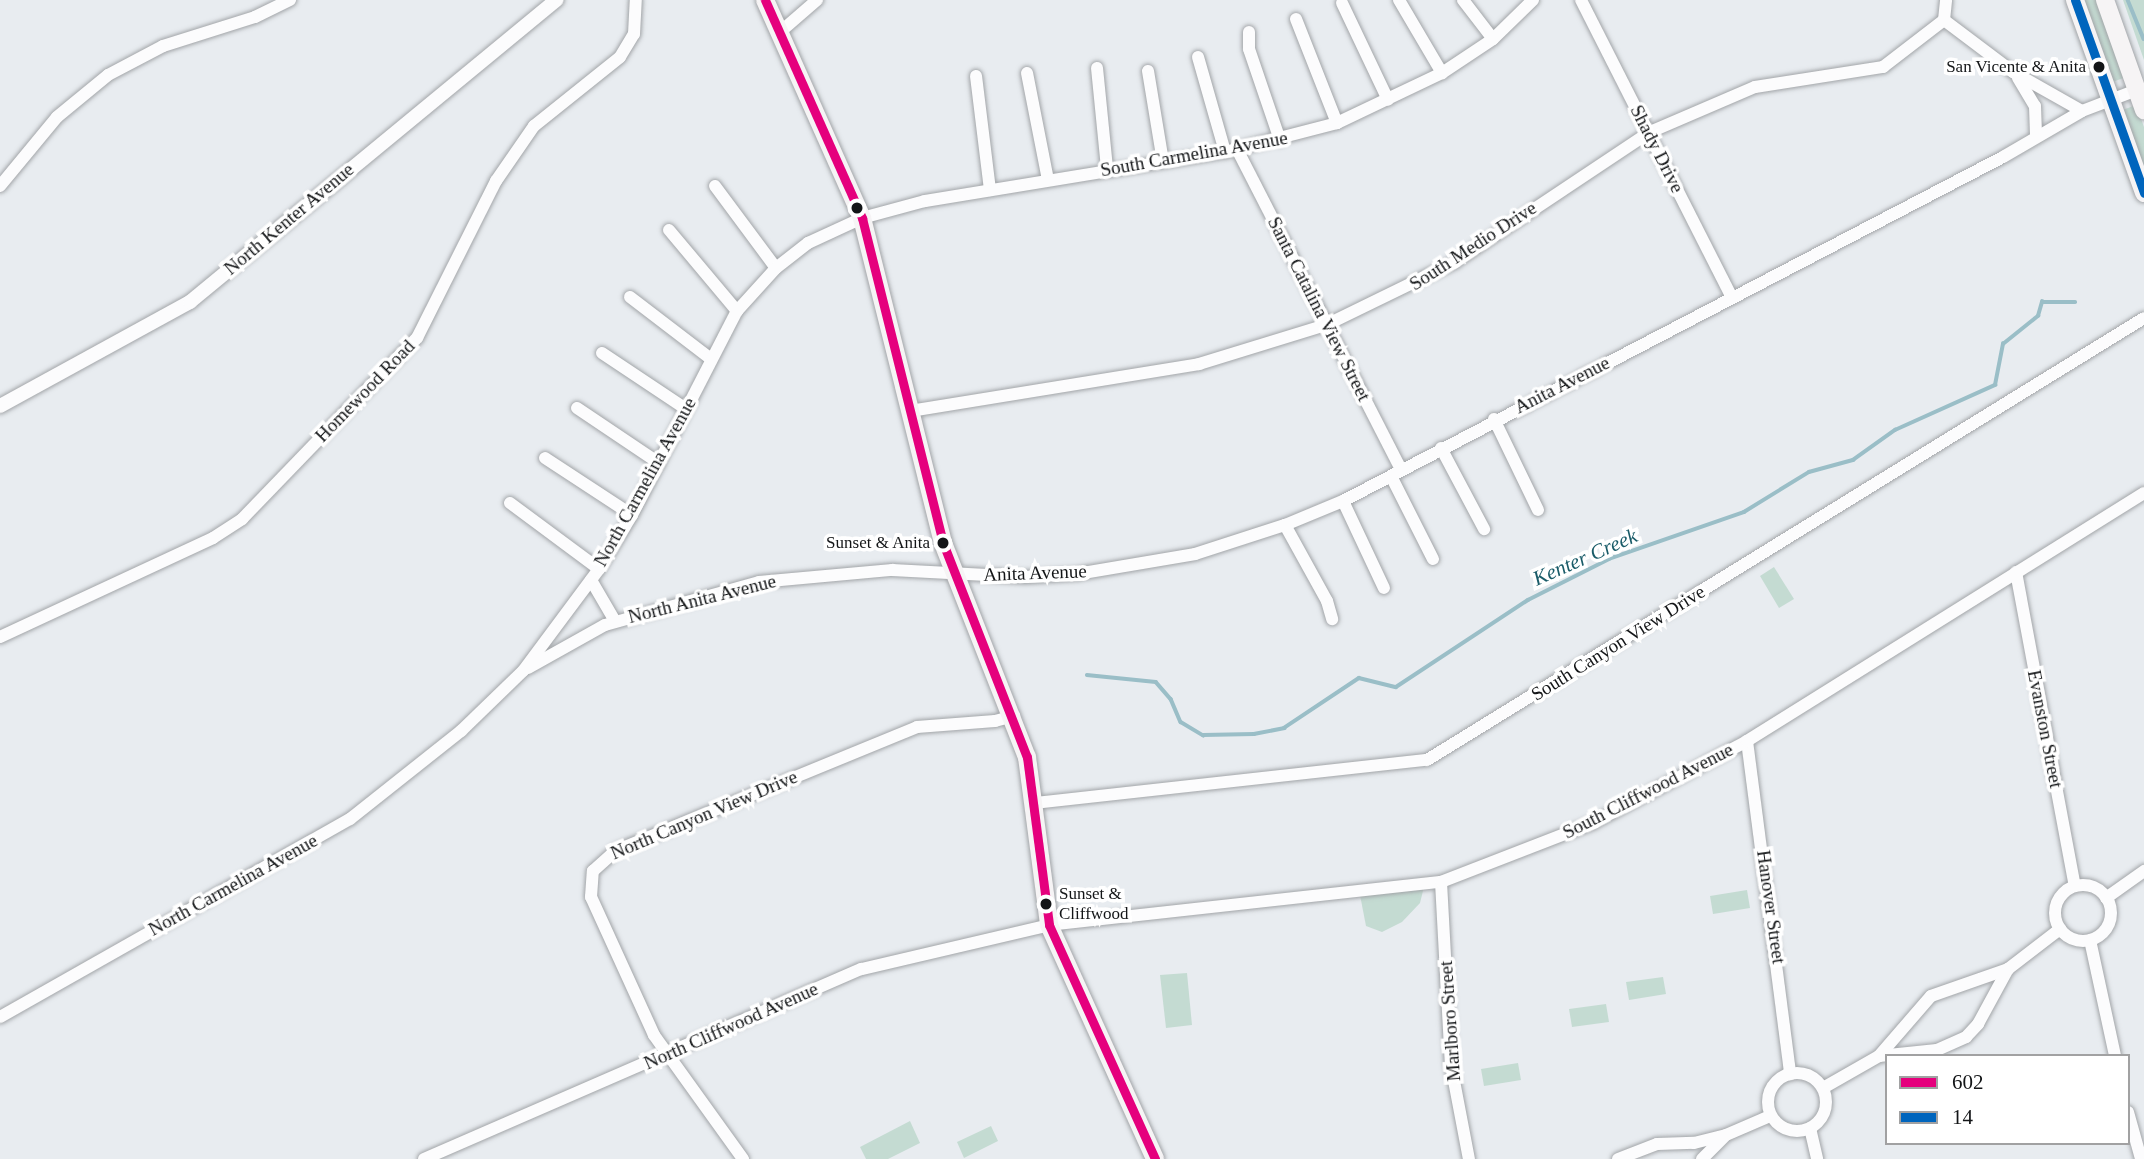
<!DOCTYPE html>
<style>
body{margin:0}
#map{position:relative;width:2144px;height:1159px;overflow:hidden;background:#e8ecf0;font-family:"Times New Roman",serif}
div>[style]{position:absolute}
.green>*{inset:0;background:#c4dbd2}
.stream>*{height:3.5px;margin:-1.75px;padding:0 1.75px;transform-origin:1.75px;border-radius:1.75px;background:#9abec7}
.roads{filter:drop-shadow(0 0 2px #a2a5a8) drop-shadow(0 0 2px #a2a5a8)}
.minor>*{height:12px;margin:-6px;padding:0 6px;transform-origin:6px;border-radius:6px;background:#fcfcfd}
.minor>.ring{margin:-6px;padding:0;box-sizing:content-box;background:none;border:12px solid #fcfcfd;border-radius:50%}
.tertiary>*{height:14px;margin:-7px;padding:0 7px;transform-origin:7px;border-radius:7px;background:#fcfcfd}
.secondary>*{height:18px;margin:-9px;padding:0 9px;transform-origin:9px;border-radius:9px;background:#f6f4f5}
.bus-1>*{height:9px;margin:-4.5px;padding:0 4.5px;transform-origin:4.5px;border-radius:4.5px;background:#e5007d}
.bus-2>*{height:9px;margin:-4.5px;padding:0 4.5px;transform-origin:4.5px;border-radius:4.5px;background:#0065bd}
.dots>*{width:19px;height:19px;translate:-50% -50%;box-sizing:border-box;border:4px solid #fff;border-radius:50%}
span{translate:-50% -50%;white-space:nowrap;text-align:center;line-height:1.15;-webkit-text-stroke:7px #fff;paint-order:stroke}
.bus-label{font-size:17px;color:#131517}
.right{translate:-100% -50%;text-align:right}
.left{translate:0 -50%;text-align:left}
.street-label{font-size:19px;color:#131517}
.water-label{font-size:21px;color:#195b68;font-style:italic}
.legend{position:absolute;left:1885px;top:1054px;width:245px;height:91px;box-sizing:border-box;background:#fff;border:2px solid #a1a1a2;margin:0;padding:9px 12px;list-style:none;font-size:21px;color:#131517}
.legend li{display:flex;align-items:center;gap:14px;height:35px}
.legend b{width:35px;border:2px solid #a1a1a2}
</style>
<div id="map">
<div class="green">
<div style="clip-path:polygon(2081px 0,2099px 0,2126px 77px,2110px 83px)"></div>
<div style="clip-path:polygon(2123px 0,2144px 0,2144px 60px)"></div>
<div style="clip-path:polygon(2136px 105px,2144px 127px,2144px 179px,2120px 111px)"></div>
<div style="clip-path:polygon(1774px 567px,1794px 599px,1779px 608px,1760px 576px)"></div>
<div style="clip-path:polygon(1424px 887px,1420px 903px,1402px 922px,1382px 932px,1366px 926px,1360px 895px)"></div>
<div style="clip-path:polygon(1747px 890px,1750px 908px,1713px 914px,1710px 896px)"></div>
<div style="clip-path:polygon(1187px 973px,1192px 1025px,1166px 1028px,1160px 975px)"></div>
<div style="clip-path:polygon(1663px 977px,1666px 994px,1629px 1000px,1626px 982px)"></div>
<div style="clip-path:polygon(1606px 1004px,1609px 1022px,1572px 1027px,1569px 1009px)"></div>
<div style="clip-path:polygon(1518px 1063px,1521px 1080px,1484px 1086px,1481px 1069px)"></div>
<div style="clip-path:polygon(910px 1121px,920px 1143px,888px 1159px,866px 1159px,860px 1147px)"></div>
<div style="clip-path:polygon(991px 1126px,998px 1141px,964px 1158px,957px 1142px)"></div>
</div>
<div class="stream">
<div style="left:2128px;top:0;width:42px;rotate:67.7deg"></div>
<div style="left:1087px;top:675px;width:69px;rotate:5.8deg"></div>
<div style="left:1156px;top:682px;width:23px;rotate:49deg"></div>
<div style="left:1171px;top:699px;width:25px;rotate:67deg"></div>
<div style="left:1181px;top:722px;width:26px;rotate:31deg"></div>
<div style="left:1203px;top:735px;width:51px;rotate:-1.1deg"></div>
<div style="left:1254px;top:734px;width:31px;rotate:-11deg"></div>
<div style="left:1284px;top:728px;width:90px;rotate:-33.7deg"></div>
<div style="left:1359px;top:678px;width:38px;rotate:14deg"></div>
<div style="left:1396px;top:687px;width:158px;rotate:-33.4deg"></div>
<div style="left:1528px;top:600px;width:91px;rotate:-26.8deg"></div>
<div style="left:1609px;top:559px;width:143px;rotate:-19.2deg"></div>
<div style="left:1744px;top:512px;width:76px;rotate:-31.6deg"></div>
<div style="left:1809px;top:472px;width:46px;rotate:-15.3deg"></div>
<div style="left:1853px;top:460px;width:52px;rotate:-35.5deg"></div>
<div style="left:1895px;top:430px;width:110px;rotate:-24.2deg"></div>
<div style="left:1995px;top:385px;width:42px;rotate:-79deg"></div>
<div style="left:2003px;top:344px;width:45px;rotate:-38.7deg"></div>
<div style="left:2038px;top:316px;width:15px;rotate:-74deg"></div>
<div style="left:2042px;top:302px;width:33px"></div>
</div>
<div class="roads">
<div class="minor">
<div style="left:1399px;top:0;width:85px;rotate:59.5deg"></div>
<div style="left:1463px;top:0;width:49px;rotate:52.4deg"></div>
<div style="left:1581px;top:0;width:334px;rotate:63.1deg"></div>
<div style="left:1342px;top:3px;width:107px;rotate:64.6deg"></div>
<div style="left:1296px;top:19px;width:112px;rotate:68.5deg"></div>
<div style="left:1944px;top:20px;width:86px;rotate:37deg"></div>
<div style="left:2013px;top:72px;width:79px;rotate:29.5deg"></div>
<div style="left:780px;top:32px;width:49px;rotate:-40.9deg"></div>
<div style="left:1249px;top:32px;width:17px;rotate:90deg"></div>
<div style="left:1249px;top:49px;width:96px;rotate:71.2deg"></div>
<div style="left:1198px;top:57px;width:99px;rotate:74.1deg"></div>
<div style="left:1097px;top:68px;width:101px;rotate:84.3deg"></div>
<div style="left:1148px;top:71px;width:92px;rotate:80.6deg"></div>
<div style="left:1027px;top:73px;width:109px;rotate:78.9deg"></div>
<div style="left:976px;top:76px;width:115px;rotate:83deg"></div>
<div style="left:2018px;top:78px;width:33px;rotate:59deg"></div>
<div style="left:2035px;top:106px;width:30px;rotate:88deg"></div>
<div style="left:1237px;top:149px;width:360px;rotate:62.9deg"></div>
<div style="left:0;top:186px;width:89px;rotate:-50.4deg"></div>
<div style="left:57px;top:117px;width:66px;rotate:-39.5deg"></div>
<div style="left:108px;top:75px;width:62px;rotate:-27.8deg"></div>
<div style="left:163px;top:46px;width:96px;rotate:-17.5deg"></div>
<div style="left:255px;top:17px;width:39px;rotate:-26deg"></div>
<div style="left:715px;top:186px;width:102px;rotate:53.4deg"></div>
<div style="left:669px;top:230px;width:106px;rotate:50deg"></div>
<div style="left:630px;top:297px;width:102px;rotate:37.4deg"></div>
<div style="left:602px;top:353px;width:101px;rotate:33.7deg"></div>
<div style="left:577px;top:408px;width:99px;rotate:33.9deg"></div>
<div style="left:910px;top:411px;width:293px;rotate:-9.2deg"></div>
<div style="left:1199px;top:364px;width:133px;rotate:-17.1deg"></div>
<div style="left:1326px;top:325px;width:144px;rotate:-26deg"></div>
<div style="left:1455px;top:262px;width:234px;rotate:-33.7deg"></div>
<div style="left:1650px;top:132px;width:114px;rotate:-23.2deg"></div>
<div style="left:1755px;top:87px;width:130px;rotate:-8.9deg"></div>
<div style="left:1883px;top:67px;width:77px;rotate:-37.6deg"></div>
<div style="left:1944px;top:20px;width:20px;rotate:-84deg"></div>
<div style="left:1494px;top:419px;width:101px;rotate:64.2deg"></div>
<div style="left:1441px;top:448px;width:92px;rotate:62deg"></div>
<div style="left:545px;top:458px;width:104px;rotate:33.2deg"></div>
<div style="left:1391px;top:476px;width:93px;rotate:63.2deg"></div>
<div style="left:1343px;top:501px;width:96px;rotate:64.8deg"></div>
<div style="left:510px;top:503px;width:111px;rotate:36.6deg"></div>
<div style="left:1285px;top:525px;width:87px;rotate:61.1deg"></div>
<div style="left:1327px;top:601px;width:19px;rotate:74deg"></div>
<div style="left:2016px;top:572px;width:319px;rotate:79.4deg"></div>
<div style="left:591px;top:580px;width:48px;rotate:59.7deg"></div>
<div style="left:0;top:637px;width:235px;rotate:-24.9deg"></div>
<div style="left:213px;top:538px;width:35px;rotate:-33deg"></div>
<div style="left:242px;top:519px;width:252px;rotate:-46deg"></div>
<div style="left:417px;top:338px;width:176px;rotate:-63.3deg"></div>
<div style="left:496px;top:181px;width:67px;rotate:-55.4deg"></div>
<div style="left:534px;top:126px;width:110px;rotate:-38.7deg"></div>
<div style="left:620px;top:57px;width:27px;rotate:-59deg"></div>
<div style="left:634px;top:34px;width:34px;rotate:-87deg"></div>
<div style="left:528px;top:668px;width:88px;rotate:-29.2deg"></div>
<div style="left:605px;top:625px;width:160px;rotate:-15.6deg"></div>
<div style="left:759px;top:582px;width:134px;rotate:-5.2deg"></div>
<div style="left:892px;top:570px;width:133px;rotate:3deg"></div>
<div style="left:1025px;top:577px;width:52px;rotate:-3.3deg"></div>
<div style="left:1077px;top:574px;width:120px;rotate:-9.6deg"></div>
<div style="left:1195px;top:554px;width:95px;rotate:-17.9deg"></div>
<div style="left:1285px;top:525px;width:63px;rotate:-22.5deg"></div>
<div style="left:1343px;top:501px;width:744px;rotate:-27.53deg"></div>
<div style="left:2003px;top:157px;width:91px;rotate:-30.2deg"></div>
<div style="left:2082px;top:111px;width:59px;rotate:-20.9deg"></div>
<div style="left:1747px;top:741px;width:336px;rotate:82.6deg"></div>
<div style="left:1035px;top:803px;width:394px;rotate:-6.3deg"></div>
<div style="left:1427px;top:760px;width:842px;rotate:-31.65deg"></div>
<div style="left:1441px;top:882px;width:183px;rotate:86.9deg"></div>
<div style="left:1451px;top:1065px;width:96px;rotate:79.2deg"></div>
<div class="ring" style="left:2055px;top:885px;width:44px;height:44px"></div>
<div style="left:2106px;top:898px;width:47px;rotate:-35.4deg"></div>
<div style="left:2090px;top:940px;width:119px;rotate:77.8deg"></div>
<div style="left:0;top:1017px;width:402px;rotate:-29.5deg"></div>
<div style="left:350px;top:819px;width:142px;rotate:-38.4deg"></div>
<div style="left:461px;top:731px;width:86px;rotate:-44.1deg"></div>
<div style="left:523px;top:671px;width:127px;rotate:-53.3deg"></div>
<div style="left:599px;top:569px;width:63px;rotate:-58.6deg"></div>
<div style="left:632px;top:515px;width:229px;rotate:-62.8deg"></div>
<div style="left:737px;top:311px;width:58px;rotate:-47.8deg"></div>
<div style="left:776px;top:268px;width:41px;rotate:-38deg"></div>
<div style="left:808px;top:243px;width:60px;rotate:-24.8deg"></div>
<div style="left:862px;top:218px;width:65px;rotate:-15.1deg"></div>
<div style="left:925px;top:201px;width:304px;rotate:-9.3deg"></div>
<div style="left:1225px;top:152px;width:116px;rotate:-14.5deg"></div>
<div style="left:1337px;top:123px;width:116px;rotate:-25.5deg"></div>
<div style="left:1442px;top:73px;width:61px;rotate:-33.7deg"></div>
<div style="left:1493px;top:39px;width:56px;rotate:-44.3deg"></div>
<div style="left:1879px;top:1056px;width:58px;rotate:-5.9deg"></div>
<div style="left:1937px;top:1050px;width:32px;rotate:-24deg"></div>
<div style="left:1966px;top:1037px;width:18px;rotate:-47deg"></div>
<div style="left:1978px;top:1024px;width:63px;rotate:-61.4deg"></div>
<div class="ring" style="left:1768px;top:1073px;width:46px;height:46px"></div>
<div style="left:1823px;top:1088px;width:64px;rotate:-29.7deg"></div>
<div style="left:1879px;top:1056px;width:79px;rotate:-49.1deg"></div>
<div style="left:1931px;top:996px;width:82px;rotate:-19.3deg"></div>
<div style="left:2008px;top:969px;width:66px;rotate:-37.6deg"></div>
<div style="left:2128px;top:1112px;width:49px;rotate:74.5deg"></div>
<div style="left:1810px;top:1128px;width:32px;rotate:77deg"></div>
<div style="left:424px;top:1159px;width:477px;rotate:-23.5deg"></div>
<div style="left:862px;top:969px;width:192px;rotate:-13.2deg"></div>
<div style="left:1049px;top:925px;width:394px;rotate:-6.3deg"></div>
<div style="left:1441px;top:882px;width:163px;rotate:-21.2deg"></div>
<div style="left:1593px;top:823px;width:174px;rotate:-28deg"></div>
<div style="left:1747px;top:741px;width:468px;rotate:-32deg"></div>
<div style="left:743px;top:1159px;width:153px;rotate:-125.7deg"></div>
<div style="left:654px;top:1035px;width:152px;rotate:-114.5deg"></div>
<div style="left:591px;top:897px;width:26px;rotate:-86deg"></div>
<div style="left:593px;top:871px;width:30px;rotate:-42deg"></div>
<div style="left:615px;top:851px;width:326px;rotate:-22.3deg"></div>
<div style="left:917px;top:727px;width:78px;rotate:-4.4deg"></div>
<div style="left:995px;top:721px;width:20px;rotate:-15deg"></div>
<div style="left:1618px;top:1159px;width:42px;rotate:-21deg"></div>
<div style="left:1657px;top:1144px;width:37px;rotate:-2deg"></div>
<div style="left:1694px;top:1143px;width:33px;rotate:-14deg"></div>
<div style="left:1726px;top:1135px;width:48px;rotate:-23.4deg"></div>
<div style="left:1702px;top:1159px;width:31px;rotate:-45deg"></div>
</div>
<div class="tertiary">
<div style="left:0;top:406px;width:217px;rotate:-28.7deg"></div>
<div style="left:190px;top:302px;width:475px;rotate:-39.5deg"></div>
</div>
<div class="secondary">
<div style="left:765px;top:0;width:239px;rotate:66deg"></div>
<div style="left:862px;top:218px;width:335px;rotate:76deg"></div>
<div style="left:943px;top:543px;width:230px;rotate:68.6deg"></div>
<div style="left:1027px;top:757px;width:169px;rotate:82.5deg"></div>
<div style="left:1049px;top:925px;width:257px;rotate:65.6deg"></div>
<div style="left:2075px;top:0;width:205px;rotate:70.3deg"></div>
<div style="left:2105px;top:0;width:117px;rotate:70.5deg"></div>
</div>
</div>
<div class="bus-1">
<div style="left:765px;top:0;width:239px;rotate:66deg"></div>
<div style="left:862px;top:218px;width:335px;rotate:76deg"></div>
<div style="left:943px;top:543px;width:230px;rotate:68.6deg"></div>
<div style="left:1027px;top:757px;width:169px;rotate:82.5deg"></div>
<div style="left:1049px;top:925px;width:257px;rotate:65.6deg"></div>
</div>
<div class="bus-2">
<div style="left:2075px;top:0;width:205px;rotate:70.3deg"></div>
</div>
<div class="dots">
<div style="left:2099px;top:67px;background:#131517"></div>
<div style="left:857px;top:208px;background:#131517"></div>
<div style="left:943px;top:543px;background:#131517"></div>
<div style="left:1046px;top:904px;background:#131517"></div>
</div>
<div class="bus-label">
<span class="right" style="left:2086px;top:67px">San Vicente &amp; Anita</span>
<span class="right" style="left:930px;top:543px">Sunset &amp; Anita</span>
<span class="left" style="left:1059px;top:904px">Sunset &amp;<br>Cliffwood</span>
</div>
<div class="street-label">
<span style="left:1657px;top:149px;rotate:63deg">Shady Drive</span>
<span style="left:1194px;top:154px;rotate:-10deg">South Carmelina Avenue</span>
<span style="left:289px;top:219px;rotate:-40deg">North Kenter Avenue</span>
<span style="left:1473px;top:246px;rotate:-33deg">South Medio Drive</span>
<span style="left:1319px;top:309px;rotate:63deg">Santa Catalina View Street</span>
<span style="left:1562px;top:385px;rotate:-27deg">Anita Avenue</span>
<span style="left:365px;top:391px;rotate:-46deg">Homewood Road</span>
<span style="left:645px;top:482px;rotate:-61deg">North Carmelina Avenue</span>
<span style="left:1035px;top:573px;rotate:-2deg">Anita Avenue</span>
<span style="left:702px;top:599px;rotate:-14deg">North Anita Avenue</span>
<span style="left:1618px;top:643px;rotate:-32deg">South Canyon View Drive</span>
<span style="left:2045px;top:729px;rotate:79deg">Evanston Street</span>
<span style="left:1648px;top:791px;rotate:-27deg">South Cliffwood Avenue</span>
<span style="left:704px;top:815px;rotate:-23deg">North Canyon View Drive</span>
<span style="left:233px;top:885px;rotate:-29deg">North Carmelina Avenue</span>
<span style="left:1771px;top:907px;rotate:82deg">Hanover Street</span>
<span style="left:1450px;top:1021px;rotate:-94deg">Marlboro Street</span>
<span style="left:731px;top:1026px;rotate:-24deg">North Cliffwood Avenue</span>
</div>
<div class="water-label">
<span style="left:1585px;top:557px;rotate:-24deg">Kenter Creek</span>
</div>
<ul class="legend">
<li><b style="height:9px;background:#e5007d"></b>602</li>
<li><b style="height:9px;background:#0065bd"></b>14</li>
</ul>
</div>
